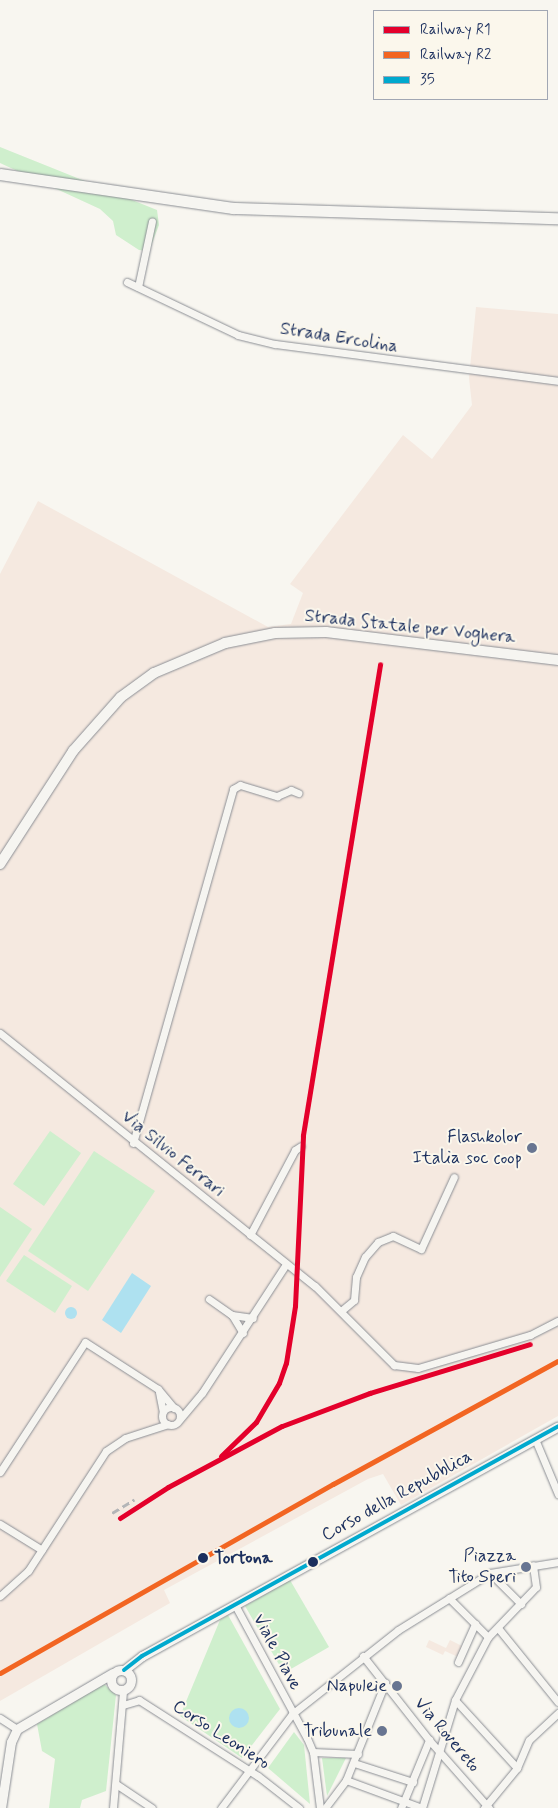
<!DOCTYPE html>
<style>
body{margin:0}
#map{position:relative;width:558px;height:1808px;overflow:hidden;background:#f8f6f0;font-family:Mynerve,sans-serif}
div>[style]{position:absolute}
.built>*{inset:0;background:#f5e9e0}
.green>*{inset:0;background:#cfefcd}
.water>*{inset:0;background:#aee1f0}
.round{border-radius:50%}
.roads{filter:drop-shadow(0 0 1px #8b8e94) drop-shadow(0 0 1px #8b8e94)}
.minor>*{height:7px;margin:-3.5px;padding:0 3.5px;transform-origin:3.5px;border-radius:3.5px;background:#f6f5f1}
.minor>.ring{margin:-3.5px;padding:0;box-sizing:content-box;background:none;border:7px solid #f6f5f1;border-radius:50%}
.tertiary>*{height:9px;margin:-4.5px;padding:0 4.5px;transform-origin:4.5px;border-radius:4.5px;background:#f6f5f1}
.tertiary>.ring{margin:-4.5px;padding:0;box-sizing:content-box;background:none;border:9px solid #f6f5f1;border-radius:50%}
.secondary>*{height:10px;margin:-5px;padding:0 5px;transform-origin:5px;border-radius:5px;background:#f6f5f1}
.primary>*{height:11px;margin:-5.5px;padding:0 5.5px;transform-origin:5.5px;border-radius:5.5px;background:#f6f5f1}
.rail>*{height:2.5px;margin-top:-1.25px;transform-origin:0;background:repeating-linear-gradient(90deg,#b3b5b7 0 8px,transparent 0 12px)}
.bus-1>*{height:4px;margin:-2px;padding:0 2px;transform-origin:2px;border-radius:2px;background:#00a9ce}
.rail-1>*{height:5px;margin:-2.5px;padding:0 2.5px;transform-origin:2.5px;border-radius:2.5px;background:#e4002b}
.rail-2>*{height:5px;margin:-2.5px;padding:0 2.5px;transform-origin:2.5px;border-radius:2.5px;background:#f26522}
.dots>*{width:14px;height:14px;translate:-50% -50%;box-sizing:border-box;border:2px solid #fbf7ec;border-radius:50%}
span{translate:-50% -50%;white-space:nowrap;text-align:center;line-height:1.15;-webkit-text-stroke:4px #fbf7ec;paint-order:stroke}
.street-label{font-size:18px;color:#1b2f5e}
.poi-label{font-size:18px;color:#1b2f5e}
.right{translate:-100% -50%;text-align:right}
.stop-label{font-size:18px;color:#1b2f5e;font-weight:700}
.left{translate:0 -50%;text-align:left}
.legend{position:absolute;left:373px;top:10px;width:175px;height:90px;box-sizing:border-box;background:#fbf7ec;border:1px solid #a1a7b3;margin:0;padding:6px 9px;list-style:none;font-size:15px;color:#1b2f5e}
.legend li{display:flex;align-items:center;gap:10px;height:25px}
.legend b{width:25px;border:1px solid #a1a7b3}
</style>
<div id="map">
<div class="built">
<div style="clip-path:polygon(476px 307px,558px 314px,558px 1416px,401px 1505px,383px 1474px,368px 1479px,164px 1590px,170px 1603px,0 1701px,0 574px,38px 501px,268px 627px,291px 624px,303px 593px,290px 584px,403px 435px,432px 459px,472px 405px,469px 378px)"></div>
<div style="clip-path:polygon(429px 1640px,446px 1648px,450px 1640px,462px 1646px,458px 1657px,445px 1651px,443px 1655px,426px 1647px)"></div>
</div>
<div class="green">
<div style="clip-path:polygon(0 147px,157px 210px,159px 225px,149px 251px,139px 250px,116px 235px,113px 221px,100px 209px,0 163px)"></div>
<div style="clip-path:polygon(50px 1131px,81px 1153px,44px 1206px,13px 1184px)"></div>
<div style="clip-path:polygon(94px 1151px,155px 1191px,88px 1291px,28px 1251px)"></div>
<div style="clip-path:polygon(0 1207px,32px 1229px,0 1277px)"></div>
<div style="clip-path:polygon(24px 1255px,72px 1286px,55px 1313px,6px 1281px)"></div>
<div style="clip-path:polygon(290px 1580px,329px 1647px,284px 1673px,245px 1606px)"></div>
<div style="clip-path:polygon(228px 1615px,280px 1709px,242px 1758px,180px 1716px,220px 1620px)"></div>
<div style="clip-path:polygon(104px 1684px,116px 1695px,106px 1791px,82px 1800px,80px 1808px,49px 1808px,55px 1759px,42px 1751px,37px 1724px)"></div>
<div style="clip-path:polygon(294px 1732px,304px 1745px,310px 1804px,268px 1768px)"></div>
<div style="clip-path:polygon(322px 1758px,346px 1758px,327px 1796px)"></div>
</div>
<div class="water">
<div style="clip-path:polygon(132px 1273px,151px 1286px,121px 1333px,102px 1320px)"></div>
<div class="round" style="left:65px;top:1307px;width:12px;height:12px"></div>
<div class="round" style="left:229px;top:1708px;width:20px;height:20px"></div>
</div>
<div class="roads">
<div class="minor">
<div style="left:127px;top:282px;width:123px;rotate:25.5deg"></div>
<div style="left:238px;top:335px;width:38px;rotate:14deg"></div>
<div style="left:275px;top:344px;width:285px;rotate:7.4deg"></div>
<div style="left:138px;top:287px;width:67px;rotate:-78deg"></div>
<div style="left:0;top:1033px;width:404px;rotate:38.8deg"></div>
<div style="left:315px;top:1286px;width:112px;rotate:45deg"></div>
<div style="left:394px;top:1365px;width:24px;rotate:7deg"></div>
<div style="left:418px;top:1368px;width:117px;rotate:-16.4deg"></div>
<div style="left:530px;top:1335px;width:31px;rotate:-27deg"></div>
<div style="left:133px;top:1143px;width:368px;rotate:-74.2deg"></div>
<div style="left:233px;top:789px;width:8px;rotate:-30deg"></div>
<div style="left:240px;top:785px;width:39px;rotate:17deg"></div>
<div style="left:277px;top:796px;width:15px;rotate:-23deg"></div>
<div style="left:291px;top:790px;width:8px;rotate:23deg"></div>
<div style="left:250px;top:1235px;width:96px;rotate:-62.1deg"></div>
<div style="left:295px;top:1150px;width:7px;rotate:-34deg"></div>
<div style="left:209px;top:1299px;width:28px;rotate:35deg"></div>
<div style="left:232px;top:1315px;width:21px;rotate:8deg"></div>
<div style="left:341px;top:1311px;width:17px;rotate:-40deg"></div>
<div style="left:354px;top:1300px;width:23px;rotate:-85deg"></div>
<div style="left:356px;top:1277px;width:22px;rotate:-66deg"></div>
<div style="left:365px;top:1257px;width:20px;rotate:-49deg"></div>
<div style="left:378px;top:1242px;width:16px;rotate:-22deg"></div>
<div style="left:393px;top:1236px;width:31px;rotate:25deg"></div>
<div style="left:421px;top:1249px;width:79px;rotate:-65.4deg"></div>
<div style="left:232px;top:1315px;width:21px;rotate:59deg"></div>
<div style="left:159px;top:1392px;width:20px;rotate:79deg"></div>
<div class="ring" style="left:162px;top:1407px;width:11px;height:11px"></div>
<div style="left:180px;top:1419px;width:34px;rotate:-50deg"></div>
<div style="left:202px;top:1393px;width:154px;rotate:-56.9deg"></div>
<div style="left:535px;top:1439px;width:60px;rotate:67.3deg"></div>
<div style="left:0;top:1472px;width:155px;rotate:-56.8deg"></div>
<div style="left:85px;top:1342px;width:87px;rotate:32.8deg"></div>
<div style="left:158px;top:1389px;width:25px;rotate:50deg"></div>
<div style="left:0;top:1524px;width:49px;rotate:31.8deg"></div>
<div style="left:490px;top:1573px;width:44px;rotate:45deg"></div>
<div style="left:0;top:1596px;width:38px;rotate:-42deg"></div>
<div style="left:28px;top:1571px;width:143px;rotate:-57deg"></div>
<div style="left:106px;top:1451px;width:23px;rotate:-34deg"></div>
<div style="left:125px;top:1438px;width:45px;rotate:-18deg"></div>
<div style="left:449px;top:1598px;width:55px;rotate:45deg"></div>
<div style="left:235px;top:1605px;width:151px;rotate:61.6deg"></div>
<div style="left:307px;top:1738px;width:15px;rotate:67deg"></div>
<div style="left:313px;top:1752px;width:56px;rotate:82.9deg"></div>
<div style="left:498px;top:1628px;width:95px;rotate:51deg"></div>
<div style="left:363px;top:1656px;width:107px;rotate:51.8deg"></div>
<div style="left:429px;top:1740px;width:91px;rotate:48.6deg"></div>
<div style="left:458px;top:1662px;width:42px;rotate:-65.9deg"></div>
<div style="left:455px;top:1700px;width:92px;rotate:47.6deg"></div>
<div style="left:123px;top:1705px;width:17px;rotate:-17deg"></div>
<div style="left:139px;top:1700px;width:141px;rotate:32.6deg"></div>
<div style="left:258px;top:1776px;width:52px;rotate:38deg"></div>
<div style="left:0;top:1718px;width:20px;rotate:33deg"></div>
<div style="left:313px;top:1752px;width:45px;rotate:2.5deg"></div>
<div style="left:354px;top:1763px;width:62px;rotate:17.9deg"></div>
<div style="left:346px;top:1780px;width:81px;rotate:20.2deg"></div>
<div style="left:116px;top:1784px;width:43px;rotate:33.7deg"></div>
<div style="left:113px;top:1808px;width:117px;rotate:-85.1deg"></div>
<div style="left:221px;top:1808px;width:118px;rotate:-52.9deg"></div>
<div style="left:292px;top:1714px;width:135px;rotate:-38.4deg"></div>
<div style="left:398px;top:1630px;width:108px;rotate:-31.8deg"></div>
<div style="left:490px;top:1573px;width:69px;rotate:-9.2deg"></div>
<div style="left:325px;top:1808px;width:35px;rotate:-53deg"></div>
<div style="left:346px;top:1780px;width:105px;rotate:-68.1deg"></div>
<div style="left:401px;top:1808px;width:74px;rotate:-67.6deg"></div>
<div style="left:422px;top:1808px;width:113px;rotate:-73deg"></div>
<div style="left:455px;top:1700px;width:71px;rotate:-62.4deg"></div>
<div style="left:488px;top:1637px;width:69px;rotate:-46.2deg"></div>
<div style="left:536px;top:1587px;width:22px;rotate:-98deg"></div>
<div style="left:484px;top:1808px;width:52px;rotate:-50.5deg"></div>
<div style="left:517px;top:1768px;width:30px;rotate:-67deg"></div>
<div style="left:529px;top:1740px;width:40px;rotate:-43deg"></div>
</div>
<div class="tertiary">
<div class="ring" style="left:111px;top:1670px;width:11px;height:11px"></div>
<div style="left:124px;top:1670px;width:23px;rotate:-38deg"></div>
<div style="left:142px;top:1656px;width:475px;rotate:-28.9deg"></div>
<div style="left:1px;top:1808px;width:67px;rotate:-81.4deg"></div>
<div style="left:11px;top:1742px;width:14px;rotate:-65deg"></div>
<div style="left:17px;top:1729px;width:111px;rotate:-30.3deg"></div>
</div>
<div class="secondary">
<div style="left:0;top:864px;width:135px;rotate:-57.1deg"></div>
<div style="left:73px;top:751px;width:72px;rotate:-48.4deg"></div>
<div style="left:121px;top:697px;width:41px;rotate:-36deg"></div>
<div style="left:154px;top:673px;width:77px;rotate:-22.9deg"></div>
<div style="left:225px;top:643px;width:51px;rotate:-11.3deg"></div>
<div style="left:275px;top:633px;width:51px;rotate:-1.1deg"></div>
<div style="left:326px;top:632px;width:234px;rotate:6.9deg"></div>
</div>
<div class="primary">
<div style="left:0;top:174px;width:235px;rotate:8.3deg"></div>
<div style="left:233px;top:208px;width:325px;rotate:1.8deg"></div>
</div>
</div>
<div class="rail">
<div style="left:221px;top:1456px;width:49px;rotate:-44.2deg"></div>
<div style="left:256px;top:1422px;width:45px;rotate:-59.5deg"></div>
<div style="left:279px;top:1383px;width:21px;rotate:-71deg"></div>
<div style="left:286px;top:1363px;width:58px;rotate:-81deg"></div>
<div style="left:295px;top:1306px;width:171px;rotate:-87.3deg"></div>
<div style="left:303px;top:1135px;width:477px;rotate:-80.7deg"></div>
<div style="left:112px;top:1513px;width:26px;rotate:-31deg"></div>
<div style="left:120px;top:1518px;width:57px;rotate:-32.9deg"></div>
<div style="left:168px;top:1487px;width:129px;rotate:-28.2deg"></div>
<div style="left:282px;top:1426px;width:94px;rotate:-20.6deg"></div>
<div style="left:370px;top:1393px;width:167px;rotate:-17deg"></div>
</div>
<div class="bus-1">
<div style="left:124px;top:1670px;width:23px;rotate:-38deg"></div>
<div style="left:142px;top:1656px;width:475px;rotate:-28.9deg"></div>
</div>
<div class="rail-1">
<div style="left:221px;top:1456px;width:49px;rotate:-44.2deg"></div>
<div style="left:256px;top:1422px;width:45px;rotate:-59.5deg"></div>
<div style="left:279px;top:1383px;width:21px;rotate:-71deg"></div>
<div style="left:286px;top:1363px;width:58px;rotate:-81deg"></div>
<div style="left:295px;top:1306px;width:171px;rotate:-87.3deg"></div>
<div style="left:303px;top:1135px;width:477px;rotate:-80.7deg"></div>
<div style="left:120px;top:1518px;width:57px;rotate:-32.9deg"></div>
<div style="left:168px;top:1487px;width:129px;rotate:-28.2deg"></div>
<div style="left:282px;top:1426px;width:94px;rotate:-20.6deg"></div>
<div style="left:370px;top:1393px;width:167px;rotate:-17deg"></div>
</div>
<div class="rail-2">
<div style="left:0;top:1673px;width:383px;rotate:-29.6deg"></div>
<div style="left:333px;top:1484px;width:256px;rotate:-28.7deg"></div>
</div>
<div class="dots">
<div style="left:532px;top:1148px;background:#687591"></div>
<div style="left:203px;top:1558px;background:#1b2f5e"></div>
<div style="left:313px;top:1562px;background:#1b2f5e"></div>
<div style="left:526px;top:1567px;background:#687591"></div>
<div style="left:397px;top:1686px;background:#687591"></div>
<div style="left:382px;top:1731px;background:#687591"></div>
</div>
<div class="street-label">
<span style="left:339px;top:338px;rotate:9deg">Strada Ercolina</span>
<span style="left:410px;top:627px;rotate:6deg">Strada Statale per Voghera</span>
<span style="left:173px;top:1154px;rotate:39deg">Via Silvio Ferrari</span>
<span style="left:397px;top:1496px;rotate:-29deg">Corso della Repubblica</span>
<span style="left:277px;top:1652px;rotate:62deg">Viale Piave</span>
<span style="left:221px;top:1735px;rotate:33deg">Corso Leoniero</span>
<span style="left:447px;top:1735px;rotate:50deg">Via Rovereto</span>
</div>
<div class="poi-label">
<span class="right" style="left:522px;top:1148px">Flashkolor<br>Italia soc coop</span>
<span class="right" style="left:516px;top:1567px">Piazza<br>Tito Speri</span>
<span class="right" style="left:387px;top:1686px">Napuleie</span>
<span class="right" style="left:372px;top:1731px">Tribunale</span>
</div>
<div class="stop-label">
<span class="left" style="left:214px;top:1558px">Tortona</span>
</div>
<ul class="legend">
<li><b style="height:6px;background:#e4002b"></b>Railway R1</li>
<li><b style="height:6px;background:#f26522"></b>Railway R2</li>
<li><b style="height:6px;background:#00a9ce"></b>35</li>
</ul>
</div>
